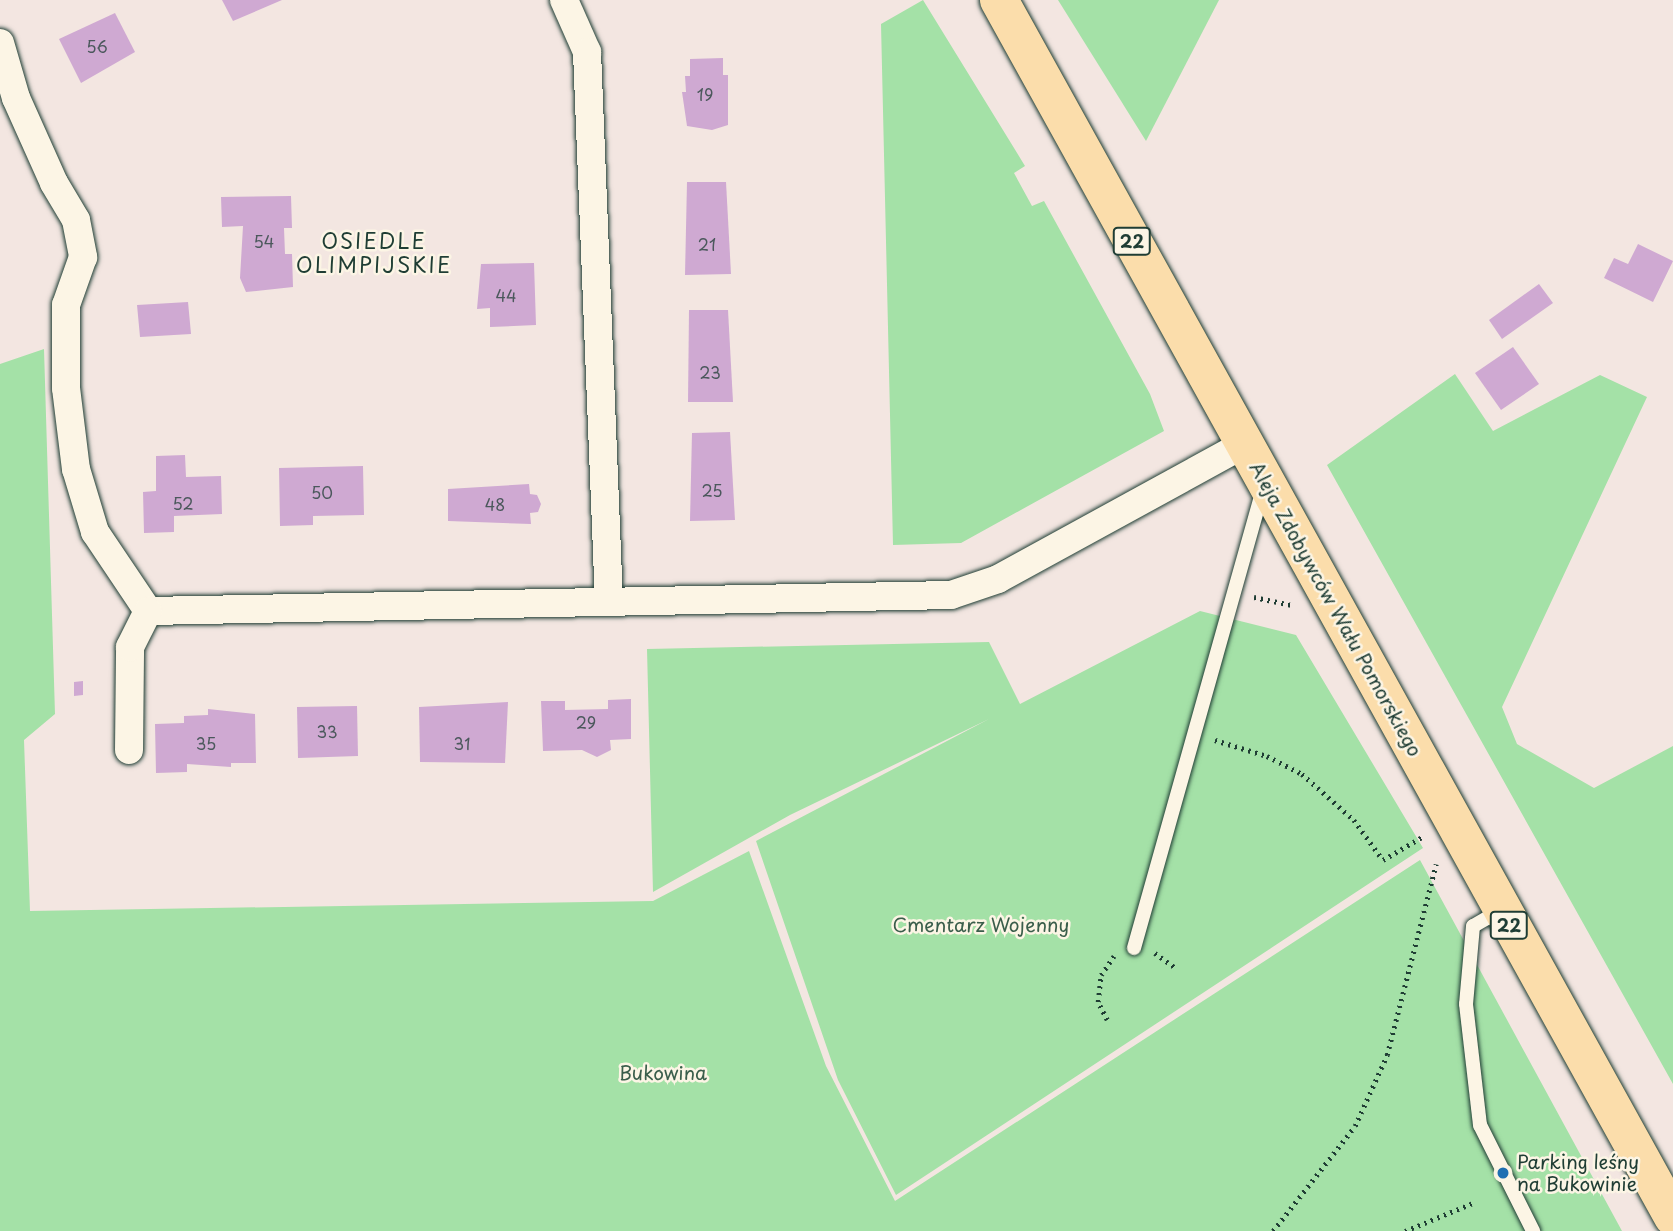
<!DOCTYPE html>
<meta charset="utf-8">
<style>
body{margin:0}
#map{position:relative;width:1673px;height:1231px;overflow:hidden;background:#f3e6e1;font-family:"Playpen Sans",sans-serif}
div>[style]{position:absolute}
.green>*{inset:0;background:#a4e1a7}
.building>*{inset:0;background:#cfa9d2}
.path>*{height:4.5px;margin-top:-2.25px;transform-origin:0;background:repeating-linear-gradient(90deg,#1f3d34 0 2px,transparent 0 7px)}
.roads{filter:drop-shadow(0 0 2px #1f3d34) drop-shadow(0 0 2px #1f3d34)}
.lane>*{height:14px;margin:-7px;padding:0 7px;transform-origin:7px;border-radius:7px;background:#fcf5e5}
.street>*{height:28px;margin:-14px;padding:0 14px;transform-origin:14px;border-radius:14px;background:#fcf5e5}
.primary>*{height:38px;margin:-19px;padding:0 19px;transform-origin:19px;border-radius:19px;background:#fbddab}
.dots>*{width:19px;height:19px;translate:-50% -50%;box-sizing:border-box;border:4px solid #fcf5e5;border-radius:50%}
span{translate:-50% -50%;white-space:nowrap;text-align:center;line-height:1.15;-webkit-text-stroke:5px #fcf5e5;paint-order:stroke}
.number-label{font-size:16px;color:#4b585c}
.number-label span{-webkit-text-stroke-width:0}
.shield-label span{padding:2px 5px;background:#fcf5e5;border:2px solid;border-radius:5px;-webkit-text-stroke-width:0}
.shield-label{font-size:18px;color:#1f3d34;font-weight:700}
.street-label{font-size:19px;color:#1f3d34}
.park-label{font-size:19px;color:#3a5e4b}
.poi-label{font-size:19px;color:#1f3d34}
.left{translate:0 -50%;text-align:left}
.neighbourhood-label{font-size:21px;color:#1f3d34;letter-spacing:2px}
</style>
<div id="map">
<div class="green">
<div style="clip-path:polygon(923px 0,1025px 166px,1014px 173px,1032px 206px,1044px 201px,1150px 394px,1164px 431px,961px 543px,893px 545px,881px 24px)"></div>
<div style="clip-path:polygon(1058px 0,1219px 0,1146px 141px)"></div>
<div style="clip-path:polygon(44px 349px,55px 714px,24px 740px,30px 911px,653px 901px,749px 851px,826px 1066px,895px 1201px,1420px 860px,1622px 1231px,0 1231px,0 364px)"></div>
<div style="clip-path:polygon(1455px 374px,1493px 431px,1600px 375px,1647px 397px,1502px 707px,1517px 744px,1594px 788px,1673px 746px,1673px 1084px,1327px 465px)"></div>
<div style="clip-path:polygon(1200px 611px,1296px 635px,1423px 848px,896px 1195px,838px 1080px,756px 841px,989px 719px,790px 815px,653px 892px,647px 649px,989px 642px,1020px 704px)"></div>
</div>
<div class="building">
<div style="clip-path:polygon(222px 0,282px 0,233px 21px)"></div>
<div style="clip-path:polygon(115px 13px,135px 52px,81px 83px,59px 39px)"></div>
<div style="clip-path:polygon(723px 58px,723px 75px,728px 75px,728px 125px,712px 130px,687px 126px,682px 92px,686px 92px,685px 76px,690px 76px,690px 59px)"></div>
<div style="clip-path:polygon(687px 182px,726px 182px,731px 274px,685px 275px)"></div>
<div style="clip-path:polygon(291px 196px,292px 228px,284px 228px,285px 254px,292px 254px,293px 287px,246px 292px,240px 278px,243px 226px,222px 227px,221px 197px)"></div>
<div style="clip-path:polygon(1638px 244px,1673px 261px,1653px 302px,1604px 278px,1614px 258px,1628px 264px)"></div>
<div style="clip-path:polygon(534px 263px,536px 325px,490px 327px,490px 308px,477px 309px,481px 264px)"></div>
<div style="clip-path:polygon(1539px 284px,1553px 303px,1502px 339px,1489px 320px)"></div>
<div style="clip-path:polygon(188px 302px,191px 334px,140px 337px,137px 305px)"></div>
<div style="clip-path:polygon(689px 310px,728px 310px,733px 402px,688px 402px)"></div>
<div style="clip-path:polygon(1513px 347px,1539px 384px,1501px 410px,1475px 373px)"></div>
<div style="clip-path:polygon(730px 432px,735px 520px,690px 521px,692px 433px)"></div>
<div style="clip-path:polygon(185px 455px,186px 477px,221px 476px,222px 514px,174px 516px,174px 532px,144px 533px,143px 492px,156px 491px,156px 456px)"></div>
<div style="clip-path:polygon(363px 466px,364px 515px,313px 516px,313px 525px,280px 526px,279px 468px)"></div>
<div style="clip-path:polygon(529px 484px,530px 494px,537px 495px,541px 504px,538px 512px,530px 513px,531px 524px,448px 521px,448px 489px)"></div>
<div style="clip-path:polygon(83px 681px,83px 695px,74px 696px,74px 682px)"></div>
<div style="clip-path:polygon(631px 699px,631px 739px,610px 740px,611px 750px,597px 757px,582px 750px,543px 751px,541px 701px,565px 701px,565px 710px,608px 709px,608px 700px)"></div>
<div style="clip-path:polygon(508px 702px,505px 763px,420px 762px,419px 707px)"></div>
<div style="clip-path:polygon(357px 706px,358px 756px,298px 758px,297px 707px)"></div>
<div style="clip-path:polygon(208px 709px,255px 714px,256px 763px,231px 763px,231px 767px,187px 764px,187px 772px,156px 773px,155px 724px,184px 723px,184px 716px,208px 715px)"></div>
</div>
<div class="path">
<div style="left:1254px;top:597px;width:39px;rotate:12deg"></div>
<div style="left:1215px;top:740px;width:54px;rotate:17.1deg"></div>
<div style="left:1267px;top:756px;width:39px;rotate:27deg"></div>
<div style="left:1302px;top:774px;width:69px;rotate:41.5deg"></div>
<div style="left:1354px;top:820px;width:49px;rotate:54.1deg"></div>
<div style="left:1383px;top:860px;width:45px;rotate:-30.5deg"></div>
<div style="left:1155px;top:953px;width:24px;rotate:36deg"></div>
<div style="left:1107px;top:1020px;width:20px;rotate:-117deg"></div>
<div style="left:1098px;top:1002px;width:27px;rotate:-84deg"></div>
<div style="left:1101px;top:975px;width:23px;rotate:-56deg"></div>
<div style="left:1273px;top:1231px;width:133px;rotate:-52deg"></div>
<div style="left:1355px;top:1126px;width:78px;rotate:-65.7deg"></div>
<div style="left:1387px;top:1055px;width:197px;rotate:-75.6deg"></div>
<div style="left:1405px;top:1231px;width:74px;rotate:-22.4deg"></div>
</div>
<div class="roads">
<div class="lane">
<div style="left:1501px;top:910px;width:32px;rotate:150deg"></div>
<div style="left:1473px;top:926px;width:78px;rotate:95.1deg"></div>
<div style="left:1466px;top:1004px;width:122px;rotate:83.4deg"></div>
<div style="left:1480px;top:1125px;width:119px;rotate:63.4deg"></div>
<div style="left:1134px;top:948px;width:476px;rotate:-74.3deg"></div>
</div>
<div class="street">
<div style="left:564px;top:0;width:57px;rotate:66.1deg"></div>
<div style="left:587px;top:52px;width:549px;rotate:87.71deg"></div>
<div style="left:0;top:43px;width:57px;rotate:73.8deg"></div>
<div style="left:16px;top:98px;width:93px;rotate:65.9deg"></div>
<div style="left:54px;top:183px;width:43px;rotate:59.3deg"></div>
<div style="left:76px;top:220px;width:38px;rotate:79deg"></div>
<div style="left:83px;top:257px;width:51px;rotate:109.5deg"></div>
<div style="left:66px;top:305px;width:83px;rotate:90deg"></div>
<div style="left:66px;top:388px;width:82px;rotate:83deg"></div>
<div style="left:76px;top:469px;width:66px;rotate:73.2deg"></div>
<div style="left:95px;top:532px;width:95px;rotate:56.1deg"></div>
<div style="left:148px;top:611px;width:803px;rotate:-1.14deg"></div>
<div style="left:951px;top:595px;width:50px;rotate:-18.8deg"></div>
<div style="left:998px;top:579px;width:281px;rotate:-28.7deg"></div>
<div style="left:129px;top:750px;width:103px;rotate:-89.4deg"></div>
<div style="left:130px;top:647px;width:40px;rotate:-63.4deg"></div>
</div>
<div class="primary">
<div style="left:999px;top:0;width:1391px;rotate:61.02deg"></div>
</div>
</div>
<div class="dots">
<div style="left:1503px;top:1173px;background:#1f6fb2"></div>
</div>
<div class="number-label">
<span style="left:97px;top:46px">56</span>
<span style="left:705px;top:94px">19</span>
<span style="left:264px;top:241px">54</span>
<span style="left:707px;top:244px">21</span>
<span style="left:506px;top:295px">44</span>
<span style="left:710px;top:372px">23</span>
<span style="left:712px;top:490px">25</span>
<span style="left:322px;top:492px">50</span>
<span style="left:183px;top:503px">52</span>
<span style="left:495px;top:504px">48</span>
<span style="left:586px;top:722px">29</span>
<span style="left:327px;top:731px">33</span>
<span style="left:206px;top:743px">35</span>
<span style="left:462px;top:743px">31</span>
</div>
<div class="shield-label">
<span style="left:1132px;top:241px">22</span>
<span style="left:1509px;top:925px">22</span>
</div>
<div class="street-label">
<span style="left:1336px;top:609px;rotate:61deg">Aleja Zdobywców Wału Pomorskiego</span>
</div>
<div class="park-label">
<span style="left:981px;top:925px">Cmentarz Wojenny</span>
<span style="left:663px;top:1073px">Bukowina</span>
</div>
<div class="poi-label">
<span class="left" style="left:1517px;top:1173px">Parking leśny<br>na Bukowinie</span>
</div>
<div class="neighbourhood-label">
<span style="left:374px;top:252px">OSIEDLE<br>OLIMPIJSKIE</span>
</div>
</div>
